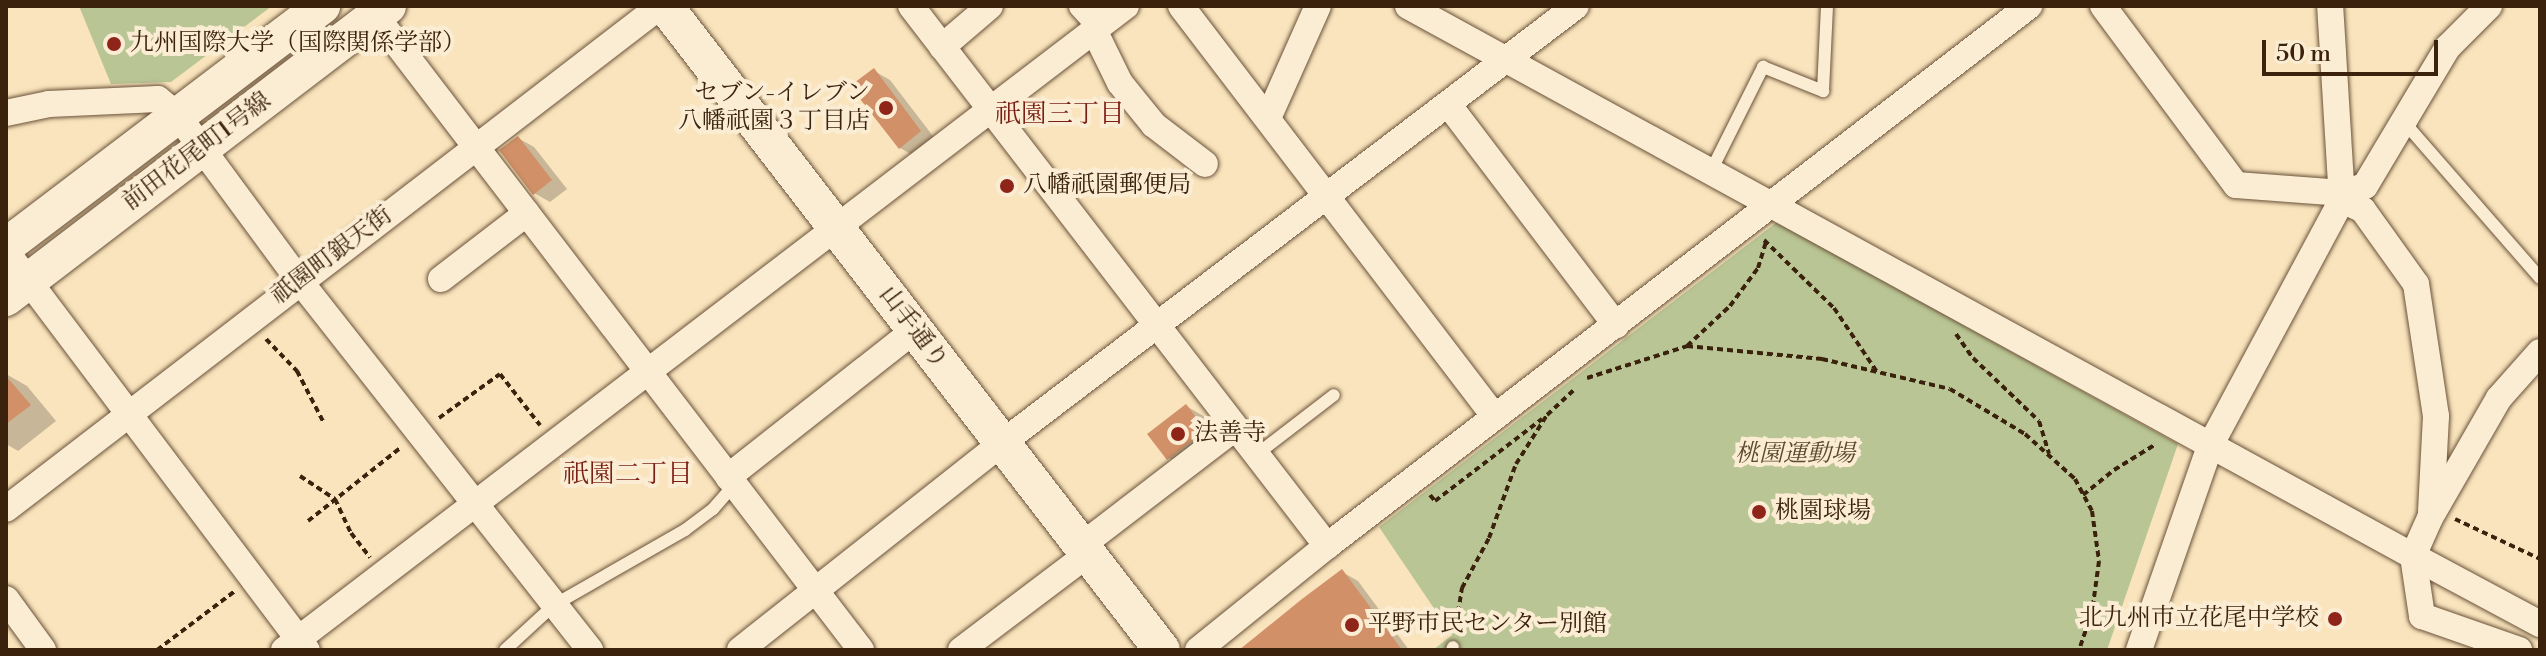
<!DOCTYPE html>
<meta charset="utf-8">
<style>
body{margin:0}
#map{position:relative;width:2546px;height:656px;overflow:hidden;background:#f9e4bd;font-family:"Libre Bodoni","Noto Serif JP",serif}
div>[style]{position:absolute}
.green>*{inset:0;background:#b9c594}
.shadow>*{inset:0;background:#0003}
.building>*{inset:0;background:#d19067}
.path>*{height:4px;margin-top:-2px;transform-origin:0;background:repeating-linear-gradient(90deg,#3b220d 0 6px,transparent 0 10px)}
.roads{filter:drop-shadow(0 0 2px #6a5239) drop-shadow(0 0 2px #6a5239)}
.lane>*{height:12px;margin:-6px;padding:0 6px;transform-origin:6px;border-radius:6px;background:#fbedd4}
.street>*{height:26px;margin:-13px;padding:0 13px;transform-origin:13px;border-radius:13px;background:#fbedd4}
.secondary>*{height:36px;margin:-18px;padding:0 18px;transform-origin:18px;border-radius:18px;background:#fbedd4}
.dots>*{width:22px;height:22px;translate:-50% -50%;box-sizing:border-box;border:4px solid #fbedd4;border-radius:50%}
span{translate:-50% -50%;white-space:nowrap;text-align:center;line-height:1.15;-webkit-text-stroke:8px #fbedd4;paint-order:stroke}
.poi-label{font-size:24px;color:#3b220d}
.left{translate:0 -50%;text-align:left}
.right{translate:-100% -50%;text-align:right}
.street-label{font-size:24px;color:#3b220d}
.park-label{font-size:24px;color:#5a4b2f;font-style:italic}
.neighbourhood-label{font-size:26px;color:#7a1f14}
.frame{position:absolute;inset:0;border:8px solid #3b220d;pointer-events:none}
.scale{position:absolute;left:2262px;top:40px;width:176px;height:36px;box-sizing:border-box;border:4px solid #3b220d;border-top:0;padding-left:10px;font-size:24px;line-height:28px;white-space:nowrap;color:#3b220d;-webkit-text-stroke:6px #fbedd4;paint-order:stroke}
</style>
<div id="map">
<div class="green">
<div style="clip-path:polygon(79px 6px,272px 6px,171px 82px,111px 84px)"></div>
<div style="clip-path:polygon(1777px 222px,2178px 444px,2107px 650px,1433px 650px,1452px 635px,1379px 527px)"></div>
</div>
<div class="shadow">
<div style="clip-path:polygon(874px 71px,890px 80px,936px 140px,916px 157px,900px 148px)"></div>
<div style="clip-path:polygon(518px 138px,534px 147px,567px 189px,550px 202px,534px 193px)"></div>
<div style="clip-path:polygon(6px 374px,27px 386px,56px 421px,18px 451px,6px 444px)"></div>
<div style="clip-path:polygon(1186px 406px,1207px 418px,1225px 442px,1189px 470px,1169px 458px)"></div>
<div style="clip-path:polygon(1342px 572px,1358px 581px,1409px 650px,1243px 650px)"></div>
</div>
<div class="building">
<div style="clip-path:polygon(874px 68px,921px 131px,899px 149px,850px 86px)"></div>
<div style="clip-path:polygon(518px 136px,552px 180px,533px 195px,499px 150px)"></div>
<div style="clip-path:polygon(6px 376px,31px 405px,6px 424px)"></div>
<div style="clip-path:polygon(1186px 404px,1206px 430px,1167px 460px,1147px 434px)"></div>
<div style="clip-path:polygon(1342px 569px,1402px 650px,1239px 650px,1302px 599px)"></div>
</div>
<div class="path">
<div style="left:1764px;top:240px;width:98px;rotate:44.2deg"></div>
<div style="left:1834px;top:308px;width:77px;rotate:56.1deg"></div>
<div style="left:1956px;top:334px;width:29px;rotate:55deg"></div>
<div style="left:1973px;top:358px;width:91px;rotate:43.7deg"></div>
<div style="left:2039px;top:421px;width:34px;rotate:73deg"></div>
<div style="left:266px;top:339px;width:45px;rotate:45.9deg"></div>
<div style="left:297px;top:371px;width:59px;rotate:62.6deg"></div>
<div style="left:1687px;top:346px;width:59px;rotate:-42.9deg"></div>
<div style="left:1730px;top:306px;width:47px;rotate:-53.6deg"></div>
<div style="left:1758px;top:268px;width:27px;rotate:-73deg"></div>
<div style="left:1587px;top:378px;width:105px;rotate:-17.7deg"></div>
<div style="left:1687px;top:346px;width:136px;rotate:5.5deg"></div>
<div style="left:1822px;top:359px;width:131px;rotate:13.2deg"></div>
<div style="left:1950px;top:389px;width:87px;rotate:31deg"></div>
<div style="left:2025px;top:434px;width:67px;rotate:42deg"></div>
<div style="left:2075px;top:479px;width:36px;rotate:62deg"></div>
<div style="left:2092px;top:511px;width:50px;rotate:82deg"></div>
<div style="left:2099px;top:561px;width:51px;rotate:97.8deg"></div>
<div style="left:2092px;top:612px;width:40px;rotate:108.9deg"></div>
<div style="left:439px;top:418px;width:75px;rotate:-35.8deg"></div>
<div style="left:500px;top:374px;width:65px;rotate:51.9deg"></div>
<div style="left:300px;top:476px;width:42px;rotate:33.3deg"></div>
<div style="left:335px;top:499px;width:38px;rotate:65deg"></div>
<div style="left:351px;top:533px;width:31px;rotate:52deg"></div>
<div style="left:1430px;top:495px;width:8px;rotate:50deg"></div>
<div style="left:1435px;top:501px;width:135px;rotate:-37.5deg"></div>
<div style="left:2083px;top:495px;width:40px;rotate:-39deg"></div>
<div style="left:2114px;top:470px;width:49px;rotate:-31.8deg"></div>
<div style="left:2455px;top:519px;width:94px;rotate:25.2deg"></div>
<div style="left:308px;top:521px;width:117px;rotate:-38.4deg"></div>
<div style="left:1455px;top:632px;width:45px;rotate:-81deg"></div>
<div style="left:1462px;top:588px;width:57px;rotate:-61.6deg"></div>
<div style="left:1489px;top:538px;width:79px;rotate:-70deg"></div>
<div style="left:1516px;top:464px;width:58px;rotate:-57.7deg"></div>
<div style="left:1547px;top:415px;width:37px;rotate:-43deg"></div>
<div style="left:157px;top:650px;width:98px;rotate:-37.1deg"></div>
</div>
<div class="roads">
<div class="lane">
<div style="left:2404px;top:122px;width:207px;rotate:48.9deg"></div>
<div style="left:1710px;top:173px;width:119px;rotate:-63.4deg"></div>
<div style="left:1763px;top:67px;width:65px;rotate:21.8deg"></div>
<div style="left:1823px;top:91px;width:85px;rotate:-87.3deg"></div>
<div style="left:1256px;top:455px;width:98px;rotate:-37.6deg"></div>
<div style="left:505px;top:650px;width:67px;rotate:-42.6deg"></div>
<div style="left:554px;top:605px;width:151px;rotate:-29.8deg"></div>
<div style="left:685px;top:530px;width:35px;rotate:-37deg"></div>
<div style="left:713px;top:509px;width:32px;rotate:-49deg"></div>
<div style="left:1452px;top:650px;width:3px;rotate:-72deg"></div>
</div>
<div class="street">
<div style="left:368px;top:6px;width:811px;rotate:52.56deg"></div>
<div style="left:911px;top:6px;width:682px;rotate:52.39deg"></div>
<div style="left:1082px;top:6px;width:26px;rotate:47deg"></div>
<div style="left:1181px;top:6px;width:517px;rotate:52.62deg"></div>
<div style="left:1408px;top:6px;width:1146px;rotate:28.69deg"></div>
<div style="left:2413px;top:556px;width:61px;rotate:81.5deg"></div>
<div style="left:2422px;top:616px;width:103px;rotate:19.3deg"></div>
<div style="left:2103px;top:6px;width:223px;rotate:53.4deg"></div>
<div style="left:2236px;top:185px;width:107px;rotate:4.3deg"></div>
<div style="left:2343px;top:193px;width:23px;rotate:-18deg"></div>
<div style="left:2365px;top:186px;width:162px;rotate:-59.2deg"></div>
<div style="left:2448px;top:47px;width:58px;rotate:-45deg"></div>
<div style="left:1094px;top:30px;width:59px;rotate:63.9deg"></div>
<div style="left:1120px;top:83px;width:54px;rotate:51deg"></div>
<div style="left:1154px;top:125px;width:64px;rotate:37.4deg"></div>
<div style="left:942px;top:47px;width:63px;rotate:-40.5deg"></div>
<div style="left:1448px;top:104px;width:278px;rotate:52.8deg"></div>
<div style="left:6px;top:113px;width:44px;rotate:-11.8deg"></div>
<div style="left:49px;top:104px;width:109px;rotate:-2.6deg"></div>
<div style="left:158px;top:99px;width:26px;rotate:40deg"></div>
<div style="left:178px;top:116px;width:204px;rotate:53.6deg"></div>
<div style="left:299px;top:280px;width:471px;rotate:51.8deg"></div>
<div style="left:1269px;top:116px;width:120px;rotate:-66deg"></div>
<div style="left:2342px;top:200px;width:23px;rotate:25deg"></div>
<div style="left:2363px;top:210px;width:91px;rotate:54.4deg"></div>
<div style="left:2416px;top:284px;width:134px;rotate:81.4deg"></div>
<div style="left:2436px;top:416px;width:95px;rotate:93deg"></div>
<div style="left:6px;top:251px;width:500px;rotate:53deg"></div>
<div style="left:441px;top:279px;width:108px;rotate:-37.5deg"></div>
<div style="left:2540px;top:352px;width:62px;rotate:131.7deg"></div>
<div style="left:2499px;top:398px;width:138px;rotate:119.9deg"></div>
<div style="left:2430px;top:518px;width:42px;rotate:114.1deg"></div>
<div style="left:2413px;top:556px;width:144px;rotate:28.2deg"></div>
<div style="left:728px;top:477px;width:238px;rotate:-38.2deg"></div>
<div style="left:6px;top:509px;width:825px;rotate:-37.56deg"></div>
<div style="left:1081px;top:546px;width:194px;rotate:-37.5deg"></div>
<div style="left:6px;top:599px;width:63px;rotate:54deg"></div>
<div style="left:284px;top:650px;width:1060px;rotate:-37.41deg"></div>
<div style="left:740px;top:650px;width:334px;rotate:-38.3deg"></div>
<div style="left:1002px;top:443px;width:721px;rotate:-37.28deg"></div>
<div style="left:961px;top:650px;width:159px;rotate:-37.1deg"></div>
<div style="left:1198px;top:650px;width:166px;rotate:-38.9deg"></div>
<div style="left:1327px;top:546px;width:886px;rotate:-37.57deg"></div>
<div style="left:2139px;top:650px;width:216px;rotate:-70.8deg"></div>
<div style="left:2210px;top:446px;width:279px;rotate:-61.8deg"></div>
<div style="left:2342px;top:200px;width:194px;rotate:-93.5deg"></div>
</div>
<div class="secondary">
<div style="left:665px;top:6px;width:813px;rotate:52.34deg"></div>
<div style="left:6px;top:246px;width:397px;rotate:-37.2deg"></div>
<div style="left:6px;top:298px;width:481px;rotate:-37.4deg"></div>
</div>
</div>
<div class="dots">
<div style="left:114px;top:44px;background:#8f2418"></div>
<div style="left:886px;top:108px;background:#8f2418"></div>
<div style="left:1007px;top:186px;background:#8f2418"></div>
<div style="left:1178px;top:434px;background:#8f2418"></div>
<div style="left:1759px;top:512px;background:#8f2418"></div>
<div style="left:2335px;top:619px;background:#8f2418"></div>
<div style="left:1352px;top:625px;background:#8f2418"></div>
</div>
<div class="poi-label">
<span class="left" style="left:130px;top:44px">九州国際大学（国際関係学部）</span>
<span class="right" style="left:870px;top:108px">セブン-イレブン<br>八幡祇園３丁目店</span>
<span class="left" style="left:1023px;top:186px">八幡祇園郵便局</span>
<span class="left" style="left:1194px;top:434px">法善寺</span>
<span class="left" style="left:1775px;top:512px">桃園球場</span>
<span class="right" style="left:2319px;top:619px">北九州市立花尾中学校</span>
<span class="left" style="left:1368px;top:625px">平野市民センター別館</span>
</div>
<div class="street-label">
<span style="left:197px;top:152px;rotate:-37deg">前田花尾町1号線</span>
<span style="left:332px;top:256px;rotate:-37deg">祇園町銀天街</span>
<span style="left:913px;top:328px;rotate:53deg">山手通り</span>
</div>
<div class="park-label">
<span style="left:1795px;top:455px">桃園運動場</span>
</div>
<div class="neighbourhood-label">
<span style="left:1060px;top:115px">祇園三丁目</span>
<span style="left:628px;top:475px">祇園二丁目</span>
</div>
<div class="frame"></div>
<div class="scale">50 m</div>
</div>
